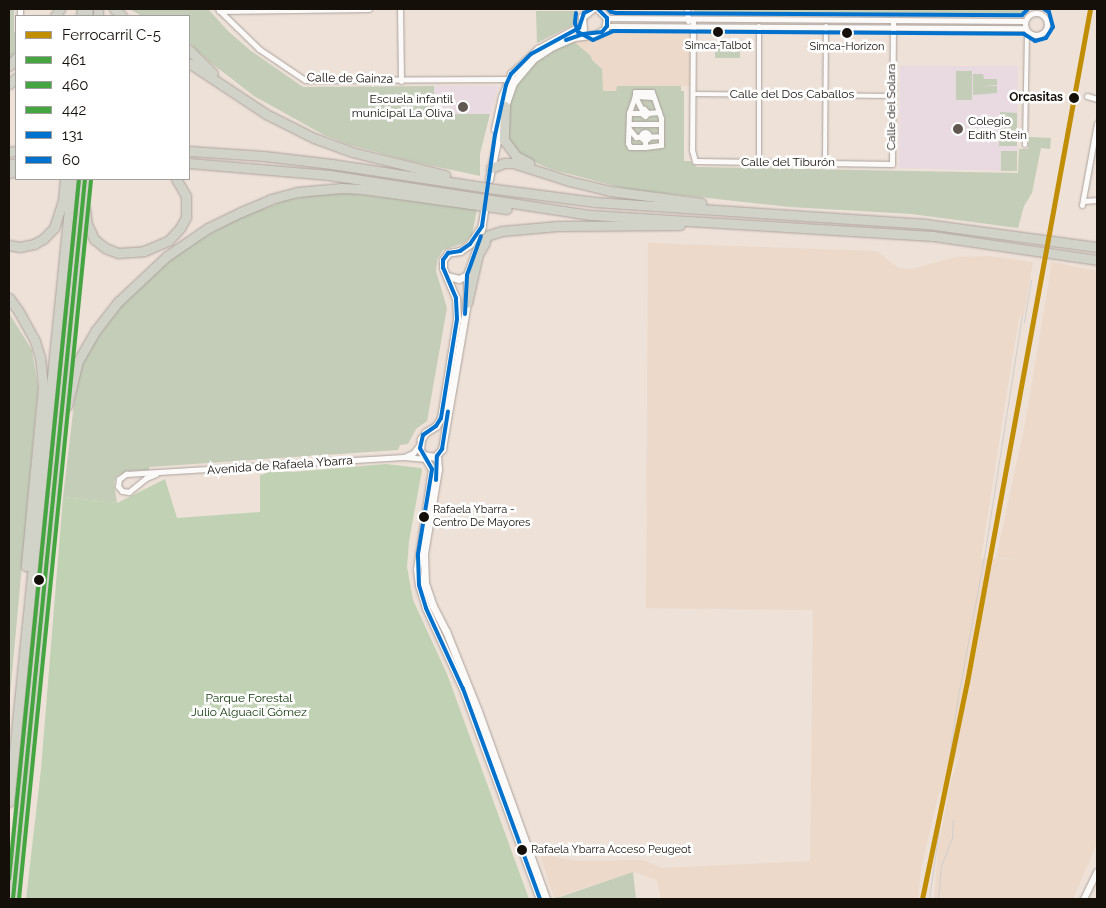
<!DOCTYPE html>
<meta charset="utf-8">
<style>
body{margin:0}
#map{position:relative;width:1106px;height:908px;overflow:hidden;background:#ede1d8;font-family:Raleway,sans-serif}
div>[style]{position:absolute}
.built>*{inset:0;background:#ecd9c9}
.education>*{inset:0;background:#e8dae0}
.green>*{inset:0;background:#c4cdb8}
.forest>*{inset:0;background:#c0d2b3}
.roads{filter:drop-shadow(0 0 1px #aca29c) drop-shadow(0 0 1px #aca29c)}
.pedestrian>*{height:4px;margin:-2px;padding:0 2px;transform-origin:2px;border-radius:2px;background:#fcfaf9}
.minor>*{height:5px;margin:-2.5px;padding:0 2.5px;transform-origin:2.5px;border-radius:2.5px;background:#fcfaf9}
.minor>.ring{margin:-2.5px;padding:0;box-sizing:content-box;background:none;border:5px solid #fcfaf9;border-radius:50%}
.tertiary>*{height:6px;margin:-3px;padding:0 3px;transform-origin:3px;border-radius:3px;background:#fcfaf9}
.secondary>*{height:7px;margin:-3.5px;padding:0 3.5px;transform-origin:3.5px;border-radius:3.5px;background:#fcfaf9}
.motorway>*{height:9px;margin:-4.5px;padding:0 4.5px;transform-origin:4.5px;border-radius:4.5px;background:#d2d3c8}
.rail>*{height:1px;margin:-0.5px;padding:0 0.5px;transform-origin:0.5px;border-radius:0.5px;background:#d2cecb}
.bus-1>*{height:4px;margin:-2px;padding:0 2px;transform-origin:2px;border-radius:2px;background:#45a641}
.bus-2>*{height:4px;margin:-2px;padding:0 2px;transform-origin:2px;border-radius:2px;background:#45a641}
.bus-3>*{height:4px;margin:-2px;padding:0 2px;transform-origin:2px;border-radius:2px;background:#45a641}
.bus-4>*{height:4px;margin:-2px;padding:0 2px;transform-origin:2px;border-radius:2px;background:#0072ce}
.bus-5>*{height:4px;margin:-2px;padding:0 2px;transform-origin:2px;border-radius:2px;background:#0072ce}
.rail-1>*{height:5px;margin:-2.5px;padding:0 2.5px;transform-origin:2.5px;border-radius:2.5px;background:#c18d02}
.dots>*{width:14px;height:14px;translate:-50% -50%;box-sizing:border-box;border:2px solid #fff;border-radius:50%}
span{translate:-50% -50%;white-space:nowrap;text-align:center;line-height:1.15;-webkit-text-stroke:5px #fff;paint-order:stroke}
.bus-label{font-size:11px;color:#150f09}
.left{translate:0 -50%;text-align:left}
.street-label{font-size:12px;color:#150f09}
.stop-label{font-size:12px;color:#150f09;font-weight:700}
.right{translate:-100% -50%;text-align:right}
.poi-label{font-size:12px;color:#150f09}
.park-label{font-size:12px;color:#0d3705}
.frame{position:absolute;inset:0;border:10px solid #150f09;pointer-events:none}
.legend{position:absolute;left:15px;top:15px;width:175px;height:165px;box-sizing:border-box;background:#fff;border:1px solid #a19f9d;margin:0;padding:6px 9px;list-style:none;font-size:15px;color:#150f09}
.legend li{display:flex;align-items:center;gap:10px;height:25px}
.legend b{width:25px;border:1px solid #a19f9d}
</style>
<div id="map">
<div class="built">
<div style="clip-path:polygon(607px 26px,693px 26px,693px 86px,617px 86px,617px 91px,602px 91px,602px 69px,592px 60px,591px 56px,574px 45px,571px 38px,592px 34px)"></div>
<div style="clip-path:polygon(648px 243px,876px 251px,899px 268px,911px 269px,956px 257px,987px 256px,1033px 262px,1024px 315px,1020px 315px,1013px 353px,981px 558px,1034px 560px,996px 558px,1025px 424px,1052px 262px,1097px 271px,1097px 839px,1095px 848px,1073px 899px,934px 899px,938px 847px,950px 785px,960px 752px,938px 796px,921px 869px,918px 899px,661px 899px,657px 880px,633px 872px,554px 898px,538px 849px,556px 857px,577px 861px,643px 860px,662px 868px,810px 861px,813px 610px,646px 608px)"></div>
</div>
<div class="education">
<div style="clip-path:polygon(900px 66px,1018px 66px,1017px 171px,899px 168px)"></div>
<div style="clip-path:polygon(434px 86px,499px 86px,490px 114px,434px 114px)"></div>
</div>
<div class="green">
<div style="clip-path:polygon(9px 9px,14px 9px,14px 32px,16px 32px,16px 52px,9px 60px)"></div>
<div style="clip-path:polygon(129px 9px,208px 9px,228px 31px,251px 51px,303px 87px,434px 86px,434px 114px,490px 114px,480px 154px,480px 176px,410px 161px,350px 145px,324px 135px,254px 96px,210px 62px,189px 43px,189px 16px,142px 16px)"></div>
<div style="clip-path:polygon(694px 9px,1030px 9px,1022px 15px,694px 12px)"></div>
<div style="clip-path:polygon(536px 11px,576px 11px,575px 24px,537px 43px)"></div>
<div style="clip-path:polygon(573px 41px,591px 56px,592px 60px,602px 69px,603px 91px,616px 91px,617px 86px,681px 86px,681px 91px,684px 91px,684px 161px,690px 161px,697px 167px,1018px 173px,1019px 149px,1028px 149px,1029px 137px,1051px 138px,1050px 149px,1041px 148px,1032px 193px,1024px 206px,1018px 228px,911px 214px,790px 207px,626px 189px,551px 169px,522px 157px,508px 142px,506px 128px,510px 100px,521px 78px,541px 58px)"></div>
<div style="clip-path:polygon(715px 45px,740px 46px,740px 58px,715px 58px)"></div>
<div style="clip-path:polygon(956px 71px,972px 71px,972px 100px,956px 100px)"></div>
<div style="clip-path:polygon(973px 74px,983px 74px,984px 79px,997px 79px,997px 85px,983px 85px,997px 86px,997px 93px,973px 95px)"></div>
<div style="clip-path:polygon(1000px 112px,1017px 113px,1017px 146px,999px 146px)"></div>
<div style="clip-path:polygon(1001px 151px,1017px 151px,1017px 171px,1001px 171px)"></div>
<div style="clip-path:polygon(348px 193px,477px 209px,472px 235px,464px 243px,443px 250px,437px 260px,436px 271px,447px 308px,427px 421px,416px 429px,408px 444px,400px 445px,398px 450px,149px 467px,149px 470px,128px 471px,117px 476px,114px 482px,117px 503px,63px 497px,74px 404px,80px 370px,89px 350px,121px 306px,170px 260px,194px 243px,238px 218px,287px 200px,318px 194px)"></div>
<div style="clip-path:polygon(9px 313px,32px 350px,38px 388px,9px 707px)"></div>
<div style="clip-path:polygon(633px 872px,636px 899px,554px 898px,560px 897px)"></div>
</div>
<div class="forest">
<div style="clip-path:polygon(386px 464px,421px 468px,422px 470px,409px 541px,407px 567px,413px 600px,447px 674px,529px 899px,26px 899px,41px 769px,63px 497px,117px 503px,165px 479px,177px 518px,260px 512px,260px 475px,276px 470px,293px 472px)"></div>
</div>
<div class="roads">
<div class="pedestrian">
<div style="left:759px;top:26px;width:137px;rotate:90deg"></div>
<div style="left:693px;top:94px;width:199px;rotate:0.6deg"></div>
<div style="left:1025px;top:145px;width:115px;rotate:-89deg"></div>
<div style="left:825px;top:163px;width:137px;rotate:-89.6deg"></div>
</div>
<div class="minor">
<div style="left:218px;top:9px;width:57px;rotate:44.3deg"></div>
<div style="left:259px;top:49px;width:55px;rotate:34deg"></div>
<div style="left:305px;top:80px;width:204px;rotate:-0.3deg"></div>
<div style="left:400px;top:9px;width:72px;rotate:89.2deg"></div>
<div style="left:687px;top:9px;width:12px;rotate:85deg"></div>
<div style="left:219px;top:11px;width:150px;rotate:-0.8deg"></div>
<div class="ring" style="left:1025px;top:13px;width:17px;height:17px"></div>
<div style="left:20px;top:16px;width:7px;rotate:-90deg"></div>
<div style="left:607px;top:18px;width:418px;rotate:0.4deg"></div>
<div style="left:693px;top:20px;width:130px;rotate:90.4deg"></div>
<div style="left:692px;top:150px;width:11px;rotate:75deg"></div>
<div style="left:695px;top:161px;width:130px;rotate:0.9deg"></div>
<div style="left:825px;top:163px;width:67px;rotate:0.9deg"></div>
<div style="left:892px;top:164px;width:144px;rotate:-89.6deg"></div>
<div style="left:607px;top:26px;width:419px;rotate:0.3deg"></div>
<div style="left:1087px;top:96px;width:10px;rotate:17deg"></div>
<div style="left:642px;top:110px;width:16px;rotate:-117deg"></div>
<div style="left:635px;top:96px;width:4px;rotate:-90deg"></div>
<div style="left:635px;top:92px;width:17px"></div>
<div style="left:652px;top:92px;width:28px;rotate:71deg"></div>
<div style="left:661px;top:118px;width:27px;rotate:90deg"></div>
<div style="left:661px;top:145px;width:16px;rotate:173deg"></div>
<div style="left:645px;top:147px;width:7px;rotate:-90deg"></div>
<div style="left:629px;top:113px;width:18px;rotate:-71deg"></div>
<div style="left:635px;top:96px;width:18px;rotate:3deg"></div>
<div style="left:641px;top:113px;width:12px;rotate:180deg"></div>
<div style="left:629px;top:113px;width:30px;rotate:92deg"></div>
<div style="left:628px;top:143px;width:4px;rotate:63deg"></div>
<div style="left:630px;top:147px;width:15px"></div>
<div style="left:648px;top:113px;width:6px;rotate:-135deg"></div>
<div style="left:644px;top:109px;width:5px;rotate:127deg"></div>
<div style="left:641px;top:113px;width:5px;rotate:37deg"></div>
<div style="left:645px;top:116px;width:4px;rotate:-45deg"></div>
<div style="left:648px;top:113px;width:11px;rotate:-5deg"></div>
<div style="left:631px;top:124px;width:30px"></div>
<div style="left:629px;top:129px;width:11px;rotate:49deg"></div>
<div style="left:636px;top:137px;width:25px;rotate:-2deg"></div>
<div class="ring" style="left:641px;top:132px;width:3px;height:3px"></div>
<div style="left:1084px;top:201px;width:13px;rotate:-4deg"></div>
<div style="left:1082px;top:205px;width:83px;rotate:-79.6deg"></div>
<div style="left:406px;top:456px;width:8px;rotate:-23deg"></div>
<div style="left:413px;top:453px;width:11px;rotate:-52deg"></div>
<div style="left:156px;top:474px;width:11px;rotate:158deg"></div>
<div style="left:146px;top:478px;width:22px;rotate:141deg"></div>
<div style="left:129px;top:492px;width:7px;rotate:-172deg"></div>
<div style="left:122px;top:491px;width:6px;rotate:-129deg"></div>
<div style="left:118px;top:486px;width:7px;rotate:-82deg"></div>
<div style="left:119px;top:479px;width:9px;rotate:-36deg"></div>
<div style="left:126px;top:474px;width:278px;rotate:-3.5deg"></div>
<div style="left:403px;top:457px;width:24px;rotate:5deg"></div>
</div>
<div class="tertiary">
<div style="left:1084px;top:899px;width:30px;rotate:-64deg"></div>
</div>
<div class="secondary">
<div style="left:583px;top:29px;width:12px;rotate:-95deg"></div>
<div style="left:582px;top:17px;width:13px;rotate:-39deg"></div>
<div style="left:504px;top:109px;width:28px;rotate:-71deg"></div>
<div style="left:513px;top:83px;width:31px;rotate:-50deg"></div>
<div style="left:533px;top:59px;width:24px;rotate:-33deg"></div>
<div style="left:553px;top:46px;width:23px;rotate:-23deg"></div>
<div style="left:574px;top:37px;width:23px;rotate:-7deg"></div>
<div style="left:597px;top:34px;width:9px;rotate:-32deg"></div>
<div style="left:605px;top:29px;width:11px;rotate:-80deg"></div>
<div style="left:607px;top:18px;width:13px;rotate:-135deg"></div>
<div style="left:495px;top:129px;width:33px;rotate:-78deg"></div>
<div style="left:502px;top:97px;width:25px;rotate:-69deg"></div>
<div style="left:511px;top:74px;width:37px;rotate:-43deg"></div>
<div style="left:538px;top:49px;width:50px;rotate:-28.6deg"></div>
<div style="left:489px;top:179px;width:58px;rotate:-78.1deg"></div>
<div style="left:482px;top:226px;width:22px;rotate:124deg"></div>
<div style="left:470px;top:244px;width:12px;rotate:145deg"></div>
<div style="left:460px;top:251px;width:12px;rotate:171deg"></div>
<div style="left:448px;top:253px;width:9px;rotate:126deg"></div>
<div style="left:443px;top:260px;width:8px;rotate:90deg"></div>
<div style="left:443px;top:268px;width:33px;rotate:67deg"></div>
<div style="left:456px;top:298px;width:21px;rotate:87deg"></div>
<div style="left:457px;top:319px;width:100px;rotate:99.2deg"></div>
<div style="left:441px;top:418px;width:9px;rotate:122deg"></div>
<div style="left:436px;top:426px;width:12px;rotate:149deg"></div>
<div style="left:426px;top:432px;width:9px;rotate:126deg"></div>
<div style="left:421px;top:439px;width:11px;rotate:95deg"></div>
<div style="left:420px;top:450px;width:22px;rotate:58deg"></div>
<div style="left:432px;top:469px;width:101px;rotate:98.5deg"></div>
<div style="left:417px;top:569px;width:16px;rotate:83deg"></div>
<div style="left:419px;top:585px;width:24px;rotate:73deg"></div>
<div style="left:426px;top:608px;width:89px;rotate:65.4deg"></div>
<div style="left:463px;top:689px;width:224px;rotate:69.9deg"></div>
<div style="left:481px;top:230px;width:20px;rotate:-81deg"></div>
<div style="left:447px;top:276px;width:12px;rotate:14deg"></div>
<div style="left:459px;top:279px;width:9px;rotate:-27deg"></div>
<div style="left:423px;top:455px;width:12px;rotate:9deg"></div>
<div style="left:435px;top:457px;width:11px;rotate:-49deg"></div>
<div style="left:442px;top:449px;width:148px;rotate:-80.3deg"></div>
<div style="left:467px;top:303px;width:28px;rotate:-90deg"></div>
<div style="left:467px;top:275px;width:32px;rotate:-70deg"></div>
<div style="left:437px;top:456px;width:13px;rotate:86deg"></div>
<div style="left:438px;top:469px;width:86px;rotate:99.4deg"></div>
<div style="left:424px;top:554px;width:29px;rotate:88deg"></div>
<div style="left:425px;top:583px;width:24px;rotate:71deg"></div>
<div style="left:433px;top:606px;width:28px;rotate:63deg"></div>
<div style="left:446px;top:631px;width:86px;rotate:68.2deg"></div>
<div style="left:478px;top:711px;width:200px;rotate:70.1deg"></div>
</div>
<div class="motorway">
<div style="left:114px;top:9px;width:11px;rotate:41deg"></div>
<div style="left:55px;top:16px;width:9px;rotate:-54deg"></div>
<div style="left:81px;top:16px;width:7px;rotate:-82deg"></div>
<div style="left:87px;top:16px;width:7px;rotate:-82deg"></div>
<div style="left:98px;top:16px;width:7px;rotate:-90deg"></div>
<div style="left:189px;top:50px;width:33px;rotate:44deg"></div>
<div style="left:189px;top:63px;width:92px;rotate:33.5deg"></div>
<div style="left:266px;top:114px;width:54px;rotate:26.6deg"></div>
<div style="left:314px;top:138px;width:40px;rotate:20.2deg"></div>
<div style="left:352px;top:152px;width:96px;rotate:13.9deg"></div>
<div style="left:9px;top:66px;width:11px;rotate:-49deg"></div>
<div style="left:9px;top:84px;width:9px;rotate:-41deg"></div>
<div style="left:505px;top:106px;width:34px;rotate:92deg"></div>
<div style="left:504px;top:140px;width:20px;rotate:53deg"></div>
<div style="left:516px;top:156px;width:15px;rotate:28deg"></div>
<div style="left:189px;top:151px;width:75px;rotate:3.8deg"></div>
<div style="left:264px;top:156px;width:68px;rotate:6.7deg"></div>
<div style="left:332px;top:164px;width:165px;rotate:8.7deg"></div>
<div style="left:495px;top:189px;width:101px;rotate:7.4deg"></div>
<div style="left:595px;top:202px;width:332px;rotate:3.8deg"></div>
<div style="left:926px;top:224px;width:173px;rotate:7.7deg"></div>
<div style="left:9px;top:152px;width:7px;rotate:-8deg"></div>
<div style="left:189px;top:163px;width:141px;rotate:4.9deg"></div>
<div style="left:329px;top:175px;width:265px;rotate:8.7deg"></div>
<div style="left:591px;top:215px;width:343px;rotate:3.5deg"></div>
<div style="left:933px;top:236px;width:166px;rotate:8.3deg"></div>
<div style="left:9px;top:164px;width:7px"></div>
<div style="left:491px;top:168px;width:14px;rotate:-21deg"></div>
<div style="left:504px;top:163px;width:9px"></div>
<div style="left:513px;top:163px;width:59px;rotate:17.8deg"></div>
<div style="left:569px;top:181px;width:42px;rotate:13.7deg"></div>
<div style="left:610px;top:191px;width:92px;rotate:7.5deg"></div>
<div style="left:9px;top:173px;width:7px;rotate:-16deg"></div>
<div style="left:85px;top:208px;width:16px;rotate:83deg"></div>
<div style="left:87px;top:224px;width:17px;rotate:65deg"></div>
<div style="left:94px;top:239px;width:14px;rotate:39deg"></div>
<div style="left:105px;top:248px;width:14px;rotate:21deg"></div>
<div style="left:118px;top:253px;width:26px;rotate:-4deg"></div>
<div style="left:144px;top:251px;width:26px;rotate:-23deg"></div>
<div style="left:168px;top:241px;width:18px;rotate:-47deg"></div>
<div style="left:180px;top:228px;width:13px;rotate:-61deg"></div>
<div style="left:186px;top:217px;width:21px;rotate:-90deg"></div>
<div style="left:186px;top:196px;width:20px;rotate:-120deg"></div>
<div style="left:9px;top:245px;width:10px;rotate:11deg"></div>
<div style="left:19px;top:247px;width:15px;rotate:-11deg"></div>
<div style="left:34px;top:244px;width:10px;rotate:-29deg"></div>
<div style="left:43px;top:239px;width:16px;rotate:-45deg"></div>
<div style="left:54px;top:228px;width:28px;rotate:-72deg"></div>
<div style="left:63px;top:201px;width:22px;rotate:-85deg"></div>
<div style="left:478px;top:245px;width:15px;rotate:-42deg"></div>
<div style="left:489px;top:235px;width:14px;rotate:-17deg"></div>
<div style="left:502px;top:231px;width:56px;rotate:-5.1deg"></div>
<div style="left:558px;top:226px;width:122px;rotate:-0.5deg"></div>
<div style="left:9px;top:298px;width:17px;rotate:54deg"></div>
<div style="left:19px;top:312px;width:33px;rotate:61deg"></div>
<div style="left:35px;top:341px;width:17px;rotate:73deg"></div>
<div style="left:40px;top:357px;width:31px;rotate:84deg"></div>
<div style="left:43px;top:388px;width:179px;rotate:95.5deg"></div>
<div style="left:467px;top:303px;width:50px;rotate:-77.3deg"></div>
<div style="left:478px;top:254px;width:13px;rotate:-58deg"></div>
<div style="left:67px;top:406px;width:46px;rotate:-76.3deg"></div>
<div style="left:78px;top:361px;width:36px;rotate:-60deg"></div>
<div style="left:96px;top:330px;width:37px;rotate:-52deg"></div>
<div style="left:119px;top:301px;width:66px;rotate:-43.2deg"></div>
<div style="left:167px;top:256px;width:50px;rotate:-34.3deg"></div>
<div style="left:208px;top:228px;width:37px;rotate:-26deg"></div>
<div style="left:241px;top:212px;width:33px;rotate:-23deg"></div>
<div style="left:271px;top:199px;width:27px;rotate:-15deg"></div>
<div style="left:297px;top:192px;width:45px;rotate:-5.1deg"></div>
<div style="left:342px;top:188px;width:21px;rotate:3deg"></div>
<div style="left:363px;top:189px;width:145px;rotate:7.9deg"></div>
<div style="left:9px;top:802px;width:626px;rotate:-84.23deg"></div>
<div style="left:13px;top:899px;width:724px;rotate:-84.29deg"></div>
</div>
</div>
<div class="rail">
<div style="left:1024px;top:322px;width:43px;rotate:-80.5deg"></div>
<div style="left:929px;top:899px;width:199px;rotate:-81.9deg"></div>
<div style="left:957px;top:702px;width:154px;rotate:-79.5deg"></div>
<div style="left:985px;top:551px;width:239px;rotate:-81.1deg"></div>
<div style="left:938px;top:899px;width:33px;rotate:-85deg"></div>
<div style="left:941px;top:866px;width:30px;rotate:-69deg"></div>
<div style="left:952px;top:838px;width:18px;rotate:-87deg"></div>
</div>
<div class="bus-1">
<div style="left:13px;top:899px;width:724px;rotate:-84.29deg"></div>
</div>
<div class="bus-2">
<div style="left:19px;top:899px;width:723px;rotate:-84.28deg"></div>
</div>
<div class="bus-3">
<div style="left:9px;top:879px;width:703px;rotate:-84.29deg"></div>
</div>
<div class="bus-4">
<div style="left:566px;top:40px;width:18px;rotate:-19deg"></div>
<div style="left:583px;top:34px;width:19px;rotate:-6deg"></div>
<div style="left:602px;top:32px;width:8px;rotate:-50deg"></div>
<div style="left:607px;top:26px;width:8px;rotate:-90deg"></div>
<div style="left:607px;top:18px;width:13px;rotate:-135deg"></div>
<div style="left:465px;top:314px;width:39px;rotate:-87deg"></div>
<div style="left:467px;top:275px;width:41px;rotate:-70.3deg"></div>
<div style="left:436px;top:480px;width:24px;rotate:-88deg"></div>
<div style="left:437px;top:456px;width:9px;rotate:-54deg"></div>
<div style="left:442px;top:449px;width:38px;rotate:-81deg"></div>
<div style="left:540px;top:899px;width:224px;rotate:-110.1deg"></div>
<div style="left:463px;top:689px;width:89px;rotate:-114.6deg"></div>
<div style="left:426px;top:608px;width:24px;rotate:-107deg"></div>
<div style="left:419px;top:585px;width:31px;rotate:-92deg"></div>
<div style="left:418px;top:554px;width:86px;rotate:-80.6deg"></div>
<div style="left:432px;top:469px;width:24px;rotate:-120deg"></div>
<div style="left:420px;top:448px;width:13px;rotate:-77deg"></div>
<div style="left:423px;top:435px;width:16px;rotate:-35deg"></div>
<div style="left:436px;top:426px;width:9px;rotate:-58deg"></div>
<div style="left:441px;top:418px;width:100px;rotate:-80.8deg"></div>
<div style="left:457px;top:319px;width:21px;rotate:-93deg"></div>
<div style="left:456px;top:298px;width:33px;rotate:-113deg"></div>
<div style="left:443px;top:268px;width:8px;rotate:-90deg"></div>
<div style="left:443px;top:260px;width:9px;rotate:-54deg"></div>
<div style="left:448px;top:253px;width:12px;rotate:-9deg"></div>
<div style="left:460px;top:251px;width:12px;rotate:-35deg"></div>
<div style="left:470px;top:244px;width:22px;rotate:-56deg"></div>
<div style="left:482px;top:226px;width:92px;rotate:-81.9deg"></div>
<div style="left:495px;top:135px;width:51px;rotate:-77.6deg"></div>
<div style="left:506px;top:85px;width:12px;rotate:-66deg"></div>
<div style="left:511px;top:74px;width:28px;rotate:-45deg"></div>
<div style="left:531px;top:54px;width:55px;rotate:-28.4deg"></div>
<div style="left:579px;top:28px;width:16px;rotate:-72deg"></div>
<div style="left:584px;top:13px;width:9px;rotate:-27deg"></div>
</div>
<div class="bus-5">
<div style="left:608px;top:9px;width:4px;rotate:45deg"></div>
<div style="left:611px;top:12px;width:5px;rotate:11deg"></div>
<div style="left:616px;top:13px;width:406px;rotate:0.3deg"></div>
<div style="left:1022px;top:15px;width:8px;rotate:-45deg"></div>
<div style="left:576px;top:13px;width:10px;rotate:96deg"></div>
<div style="left:575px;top:23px;width:9px;rotate:72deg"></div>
<div style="left:578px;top:32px;width:17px;rotate:28deg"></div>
<div style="left:593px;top:40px;width:22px;rotate:-24deg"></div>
<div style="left:613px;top:31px;width:411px;rotate:0.4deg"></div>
<div style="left:1024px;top:34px;width:13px;rotate:32deg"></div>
<div style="left:1035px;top:41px;width:11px;rotate:-15deg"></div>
<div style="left:1046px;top:38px;width:13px;rotate:-58deg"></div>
<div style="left:1053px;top:27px;width:16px;rotate:-105deg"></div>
<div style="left:1049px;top:12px;width:6px;rotate:-149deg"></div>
</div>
<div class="rail-1">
<div style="left:922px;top:899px;width:222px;rotate:-78.3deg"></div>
<div style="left:967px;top:682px;width:684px;rotate:-79.64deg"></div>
</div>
<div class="dots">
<div style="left:718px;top:32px;background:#150f09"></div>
<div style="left:847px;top:33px;background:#150f09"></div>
<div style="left:1074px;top:98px;background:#150f09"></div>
<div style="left:463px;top:107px;background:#615851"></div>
<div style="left:958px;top:129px;background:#615851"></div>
<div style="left:424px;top:517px;background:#150f09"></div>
<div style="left:39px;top:580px;background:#150f09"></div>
<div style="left:522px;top:850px;background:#150f09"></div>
</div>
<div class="bus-label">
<span style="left:718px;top:46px">Simca-Talbot</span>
<span style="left:847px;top:47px">Simca-Horizon</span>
<span class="left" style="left:433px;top:517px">Rafaela Ybarra -<br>Centro De Mayores</span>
<span class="left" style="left:531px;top:850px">Rafaela Ybarra Acceso Peugeot</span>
</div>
<div class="street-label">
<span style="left:350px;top:79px;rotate:1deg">Calle de Gainza</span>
<span style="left:792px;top:95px">Calle del Dos Caballos</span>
<span style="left:892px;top:107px;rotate:-90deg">Calle del Solara</span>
<span style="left:788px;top:163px">Calle del Tiburón</span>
<span style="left:280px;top:466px;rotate:-4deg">Avenida de Rafaela Ybarra</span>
</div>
<div class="stop-label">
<span class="right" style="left:1063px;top:98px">Orcasitas</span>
</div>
<div class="poi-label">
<span class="right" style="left:453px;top:107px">Escuela infantil<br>municipal La Oliva</span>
<span class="left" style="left:968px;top:129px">Colegio<br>Edith Stein</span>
</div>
<div class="park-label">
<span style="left:249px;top:706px">Parque Forestal<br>Julio Alguacil Gómez</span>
</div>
<div class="frame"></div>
<ul class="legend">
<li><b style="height:6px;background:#c18d02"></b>Ferrocarril C-5</li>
<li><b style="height:6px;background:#45a641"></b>461</li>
<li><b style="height:6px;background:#45a641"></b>460</li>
<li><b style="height:6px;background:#45a641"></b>442</li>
<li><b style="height:6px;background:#0072ce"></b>131</li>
<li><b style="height:6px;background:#0072ce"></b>60</li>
</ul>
</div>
